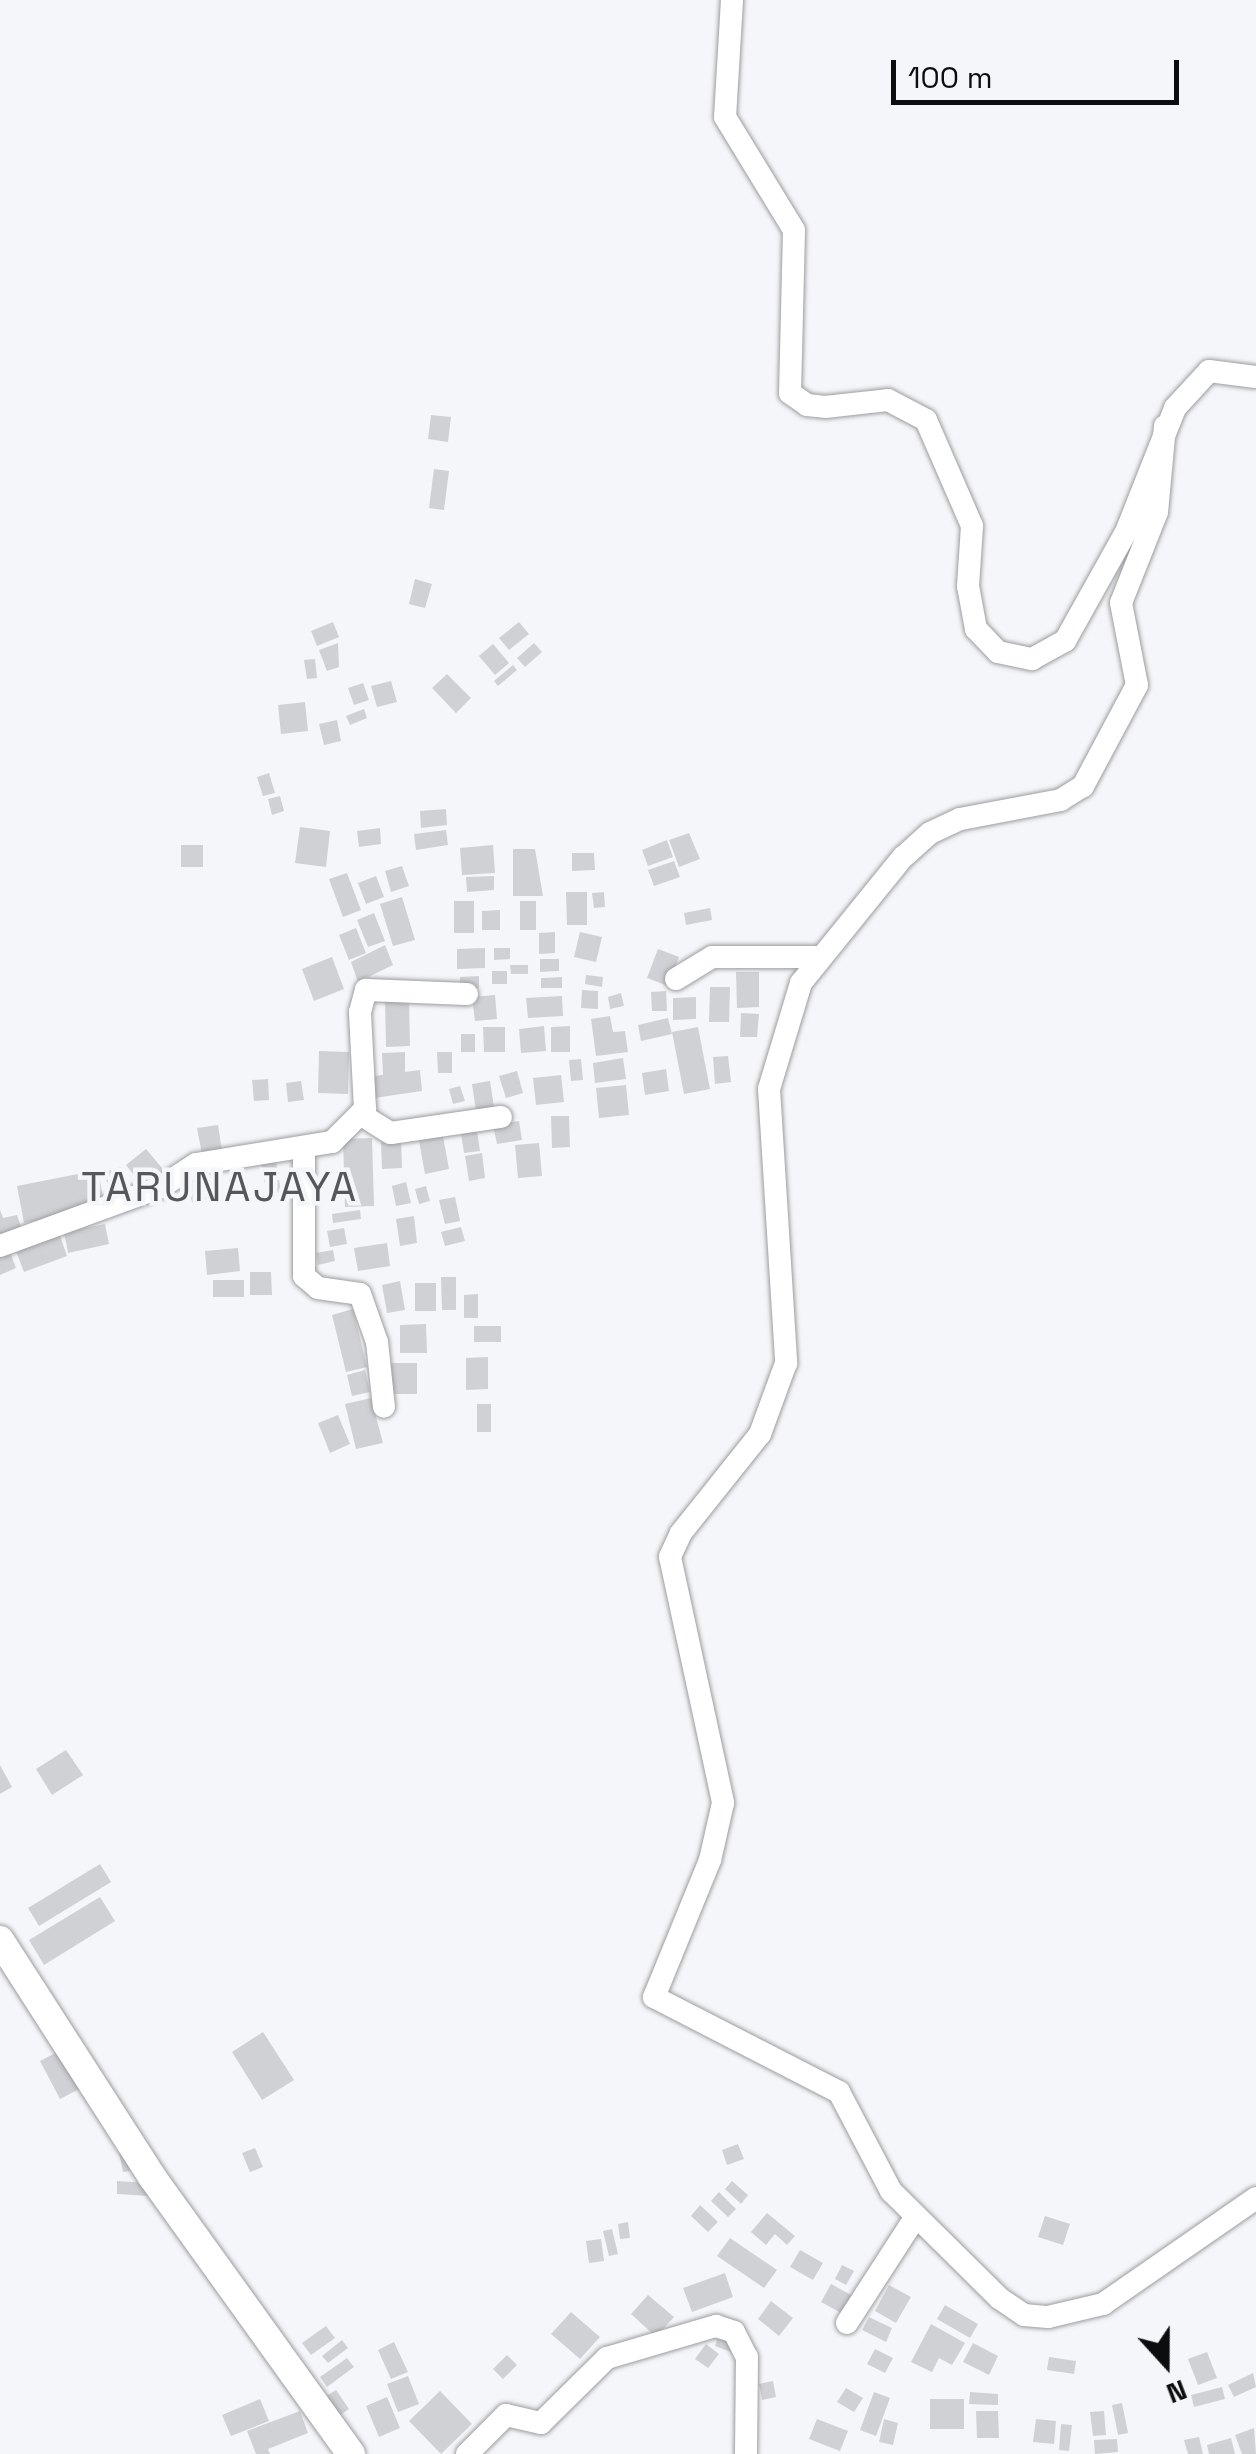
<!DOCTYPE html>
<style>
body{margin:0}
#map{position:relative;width:1256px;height:2454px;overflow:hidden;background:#f5f6f9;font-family:"Space Grotesk",sans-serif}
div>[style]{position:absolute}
.building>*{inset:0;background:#d0d1d5}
.roads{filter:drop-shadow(0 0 2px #9c9da0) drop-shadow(0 0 2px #9c9da0)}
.minor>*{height:22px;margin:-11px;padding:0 11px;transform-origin:11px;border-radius:11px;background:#fff}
.tertiary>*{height:28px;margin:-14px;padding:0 14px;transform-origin:14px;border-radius:14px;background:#fff}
span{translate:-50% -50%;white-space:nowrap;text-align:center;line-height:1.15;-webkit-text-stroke:9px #f5f6f9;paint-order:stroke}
.quarter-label{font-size:42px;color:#56575a;letter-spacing:2.5px}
.north{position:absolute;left:1116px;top:2314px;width:100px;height:100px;-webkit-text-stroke:8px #f5f6f9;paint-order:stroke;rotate:159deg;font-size:28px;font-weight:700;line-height:40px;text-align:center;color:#0c0d0e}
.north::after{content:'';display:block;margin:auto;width:35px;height:45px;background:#0c0d0e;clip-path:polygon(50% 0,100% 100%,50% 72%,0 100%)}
.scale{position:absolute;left:891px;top:60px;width:288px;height:45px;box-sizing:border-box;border:5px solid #0c0d0e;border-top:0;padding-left:12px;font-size:30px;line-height:35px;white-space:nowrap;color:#0c0d0e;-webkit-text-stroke:8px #f5f6f9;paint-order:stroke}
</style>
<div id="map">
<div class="building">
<div style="clip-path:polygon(431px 415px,451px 417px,448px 442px,428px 439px)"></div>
<div style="clip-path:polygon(434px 469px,449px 471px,444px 510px,429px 508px)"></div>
<div style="clip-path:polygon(415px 579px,432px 584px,425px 608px,409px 604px)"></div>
<div style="clip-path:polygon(333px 622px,339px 637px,317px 646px,311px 631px)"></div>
<div style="clip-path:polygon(519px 622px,529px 634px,509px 650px,499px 638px)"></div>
<div style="clip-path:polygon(338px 643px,339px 667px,327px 671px,319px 650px)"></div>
<div style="clip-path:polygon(534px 643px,542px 652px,525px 667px,517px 658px)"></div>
<div style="clip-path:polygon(493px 644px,509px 663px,495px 675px,479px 656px)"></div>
<div style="clip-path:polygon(315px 659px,317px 678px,307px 679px,304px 660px)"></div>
<div style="clip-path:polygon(513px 665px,517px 670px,498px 686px,494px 681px)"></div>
<div style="clip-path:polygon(447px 674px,471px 698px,456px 713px,432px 688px)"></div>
<div style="clip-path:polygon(391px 681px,397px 702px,377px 707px,371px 686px)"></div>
<div style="clip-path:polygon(363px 683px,369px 700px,354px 705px,348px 688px)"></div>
<div style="clip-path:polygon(305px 702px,308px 731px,281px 734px,278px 705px)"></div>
<div style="clip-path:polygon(364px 709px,367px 718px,350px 725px,346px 716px)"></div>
<div style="clip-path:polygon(337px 720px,341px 741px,324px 745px,319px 724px)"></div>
<div style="clip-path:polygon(269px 773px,275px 793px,263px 796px,257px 777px)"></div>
<div style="clip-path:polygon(280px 796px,284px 811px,272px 815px,268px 799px)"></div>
<div style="clip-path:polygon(446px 809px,447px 825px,421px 828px,420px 811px)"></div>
<div style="clip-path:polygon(300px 827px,330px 831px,326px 867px,295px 863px)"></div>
<div style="clip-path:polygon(380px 828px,381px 844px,359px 847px,357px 831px)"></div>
<div style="clip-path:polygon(446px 830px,448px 845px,416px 850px,414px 834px)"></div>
<div style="clip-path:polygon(689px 833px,700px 859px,679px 867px,669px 840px)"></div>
<div style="clip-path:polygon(667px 840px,673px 857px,648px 866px,642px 850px)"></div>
<div style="clip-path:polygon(181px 845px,203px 845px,203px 867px,181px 867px)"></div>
<div style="clip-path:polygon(493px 845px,495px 873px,462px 875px,460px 848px)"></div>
<div style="clip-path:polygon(513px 849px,535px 849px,543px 896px,513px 896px)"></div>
<div style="clip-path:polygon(572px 853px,594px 853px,595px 870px,572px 871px)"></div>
<div style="clip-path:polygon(674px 861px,680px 877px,654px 886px,648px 870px)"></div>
<div style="clip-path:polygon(402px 866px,409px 886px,391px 892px,385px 871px)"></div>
<div style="clip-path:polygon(347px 873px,361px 910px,343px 917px,329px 879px)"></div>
<div style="clip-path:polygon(376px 876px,384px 897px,366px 904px,358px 883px)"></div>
<div style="clip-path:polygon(494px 876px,494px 890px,467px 892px,466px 877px)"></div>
<div style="clip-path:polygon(566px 892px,587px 892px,587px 925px,567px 925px)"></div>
<div style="clip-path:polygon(604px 892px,605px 907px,594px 908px,592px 893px)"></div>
<div style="clip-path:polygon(402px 897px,415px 940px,393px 946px,380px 904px)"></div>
<div style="clip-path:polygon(454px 901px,474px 901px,474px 933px,454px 933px)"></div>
<div style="clip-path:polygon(520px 901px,536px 901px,536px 930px,520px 930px)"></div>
<div style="clip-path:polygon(710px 908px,712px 920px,686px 925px,684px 913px)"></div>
<div style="clip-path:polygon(500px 910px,500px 930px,482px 930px,482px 911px)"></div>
<div style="clip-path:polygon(374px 913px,385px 941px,368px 947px,357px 920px)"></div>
<div style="clip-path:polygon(356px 928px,366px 953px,349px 960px,339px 935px)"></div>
<div style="clip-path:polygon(555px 932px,555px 953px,539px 954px,539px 933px)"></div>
<div style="clip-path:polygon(580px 932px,602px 937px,596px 962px,574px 957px)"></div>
<div style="clip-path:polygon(385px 945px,393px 965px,358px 982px,351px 962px)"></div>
<div style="clip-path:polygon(485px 948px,485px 968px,457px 969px,457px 949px)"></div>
<div style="clip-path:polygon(494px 948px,510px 948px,510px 959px,494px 960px)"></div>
<div style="clip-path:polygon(658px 949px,679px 957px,668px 986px,647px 978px)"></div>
<div style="clip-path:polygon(332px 957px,344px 989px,314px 1001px,302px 969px)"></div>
<div style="clip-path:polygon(540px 959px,559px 959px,559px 971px,540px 972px)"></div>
<div style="clip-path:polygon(510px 965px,528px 965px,528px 974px,511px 974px)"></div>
<div style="clip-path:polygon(492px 971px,507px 971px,507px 984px,492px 984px)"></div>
<div style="clip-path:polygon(736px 972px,759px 972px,759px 1007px,737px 1008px)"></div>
<div style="clip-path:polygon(586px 975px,603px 977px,602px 987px,585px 984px)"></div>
<div style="clip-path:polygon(479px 976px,479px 988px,460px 988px,460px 977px)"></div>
<div style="clip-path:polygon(562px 977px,562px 988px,541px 988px,541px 978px)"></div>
<div style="clip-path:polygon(710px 987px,730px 987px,729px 1022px,709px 1022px)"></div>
<div style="clip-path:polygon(582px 990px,598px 991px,598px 1009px,581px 1008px)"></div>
<div style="clip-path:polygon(666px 991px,667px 1011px,652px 1011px,651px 992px)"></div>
<div style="clip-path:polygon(621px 993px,624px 1006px,610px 1009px,608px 997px)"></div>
<div style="clip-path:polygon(495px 995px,497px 1019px,475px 1021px,472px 997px)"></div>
<div style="clip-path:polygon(562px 996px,563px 1016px,528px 1018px,526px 998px)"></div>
<div style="clip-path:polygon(696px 997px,696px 1019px,673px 1020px,673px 998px)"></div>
<div style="clip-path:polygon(409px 998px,410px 1046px,386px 1047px,385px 999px)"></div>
<div style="clip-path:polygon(741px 1013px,759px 1014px,757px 1037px,740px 1037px)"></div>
<div style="clip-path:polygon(610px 1016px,613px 1032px,625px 1031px,628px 1052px,596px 1056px,591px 1019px)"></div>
<div style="clip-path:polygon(668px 1018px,672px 1034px,641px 1041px,638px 1025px)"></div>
<div style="clip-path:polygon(544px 1026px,546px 1051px,521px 1053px,519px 1029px)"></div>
<div style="clip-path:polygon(570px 1026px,570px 1052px,551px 1052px,551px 1027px)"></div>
<div style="clip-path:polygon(483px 1027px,505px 1027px,505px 1052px,484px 1052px)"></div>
<div style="clip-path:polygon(698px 1027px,710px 1089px,684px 1094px,672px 1032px)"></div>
<div style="clip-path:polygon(461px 1034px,475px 1034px,475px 1052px,461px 1052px)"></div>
<div style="clip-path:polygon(319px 1051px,349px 1052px,348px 1094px,318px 1093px)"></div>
<div style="clip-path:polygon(405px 1052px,405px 1072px,420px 1070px,422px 1091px,374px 1098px,371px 1076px,383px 1075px,382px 1053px)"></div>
<div style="clip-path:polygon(437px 1052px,452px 1052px,452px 1073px,438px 1073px)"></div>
<div style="clip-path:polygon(728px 1056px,731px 1082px,715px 1084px,713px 1057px)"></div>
<div style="clip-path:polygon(623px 1058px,626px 1079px,595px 1083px,593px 1063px)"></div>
<div style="clip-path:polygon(581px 1059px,583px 1080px,571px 1081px,569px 1060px)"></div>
<div style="clip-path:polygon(666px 1069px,669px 1091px,645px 1095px,642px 1073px)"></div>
<div style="clip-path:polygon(517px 1071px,523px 1093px,506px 1098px,499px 1076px)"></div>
<div style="clip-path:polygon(561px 1075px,564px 1102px,536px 1105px,533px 1078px)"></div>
<div style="clip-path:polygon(268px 1079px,269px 1100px,254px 1101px,252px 1080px)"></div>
<div style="clip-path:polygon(301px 1081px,304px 1100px,288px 1102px,286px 1083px)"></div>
<div style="clip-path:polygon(490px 1081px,494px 1107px,476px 1111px,472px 1084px)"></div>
<div style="clip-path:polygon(626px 1085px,629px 1115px,599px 1118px,596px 1088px)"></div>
<div style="clip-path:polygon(460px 1086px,465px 1101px,453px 1104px,449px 1089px)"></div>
<div style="clip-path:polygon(551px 1116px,569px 1116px,570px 1147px,552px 1148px)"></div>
<div style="clip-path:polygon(519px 1121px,522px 1140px,497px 1144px,493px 1125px)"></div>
<div style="clip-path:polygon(476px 1124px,480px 1151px,464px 1153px,460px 1127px)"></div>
<div style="clip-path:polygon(218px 1125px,222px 1151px,202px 1154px,197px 1128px)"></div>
<div style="clip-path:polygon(443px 1136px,449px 1169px,425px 1174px,419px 1141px)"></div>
<div style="clip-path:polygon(372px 1138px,374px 1206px,345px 1207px,343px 1139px)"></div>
<div style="clip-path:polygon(401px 1141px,402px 1168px,382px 1169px,381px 1142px)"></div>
<div style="clip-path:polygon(539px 1143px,542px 1176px,518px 1178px,515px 1145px)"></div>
<div style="clip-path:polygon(146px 1149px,168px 1175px,147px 1192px,126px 1165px)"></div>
<div style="clip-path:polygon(482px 1153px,485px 1178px,469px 1181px,465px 1156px)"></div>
<div style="clip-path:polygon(276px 1161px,281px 1192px,267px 1195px,261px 1164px)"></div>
<div style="clip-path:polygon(121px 1167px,128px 1195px,112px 1200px,104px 1172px)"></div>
<div style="clip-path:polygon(211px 1169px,221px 1193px,193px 1204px,184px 1180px)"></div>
<div style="clip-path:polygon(98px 1170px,105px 1208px,24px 1223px,17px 1186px)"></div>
<div style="clip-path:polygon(406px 1182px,411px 1203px,396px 1206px,392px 1186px)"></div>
<div style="clip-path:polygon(426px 1186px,430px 1201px,419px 1204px,415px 1189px)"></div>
<div style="clip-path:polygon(455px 1197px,460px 1221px,445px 1224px,439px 1200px)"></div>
<div style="clip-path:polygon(0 1210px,3px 1218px,17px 1215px,22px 1230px,0 1237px)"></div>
<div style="clip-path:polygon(360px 1210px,361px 1219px,333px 1223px,332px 1214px)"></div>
<div style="clip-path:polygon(414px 1216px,417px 1243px,400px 1246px,396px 1219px)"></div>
<div style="clip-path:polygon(105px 1224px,109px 1244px,68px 1253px,64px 1232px)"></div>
<div style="clip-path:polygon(461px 1227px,465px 1241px,445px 1246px,441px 1232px)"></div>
<div style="clip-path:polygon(344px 1228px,347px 1244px,330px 1247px,327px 1231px)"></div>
<div style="clip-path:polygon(58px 1230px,67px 1256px,24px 1272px,14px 1246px)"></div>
<div style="clip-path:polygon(387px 1243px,390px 1266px,358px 1271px,354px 1248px)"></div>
<div style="clip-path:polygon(238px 1248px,240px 1271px,207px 1275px,205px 1251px)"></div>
<div style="clip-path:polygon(9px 1249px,16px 1268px,0 1275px,0 1252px)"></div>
<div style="clip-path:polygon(333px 1250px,335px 1261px,318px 1265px,316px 1253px)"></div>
<div style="clip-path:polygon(250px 1272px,271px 1272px,272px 1295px,250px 1295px)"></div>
<div style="clip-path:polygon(441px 1277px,456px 1277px,456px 1310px,442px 1310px)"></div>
<div style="clip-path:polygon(213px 1280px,244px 1280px,244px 1297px,213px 1297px)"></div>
<div style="clip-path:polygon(400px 1281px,405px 1310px,387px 1313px,382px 1285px)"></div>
<div style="clip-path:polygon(415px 1283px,436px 1283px,436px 1311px,415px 1311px)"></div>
<div style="clip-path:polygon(478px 1294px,478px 1318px,464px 1318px,464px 1295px)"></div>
<div style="clip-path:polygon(353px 1309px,367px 1367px,346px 1372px,332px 1315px)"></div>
<div style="clip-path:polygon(426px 1324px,427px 1353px,400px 1353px,400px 1325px)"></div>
<div style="clip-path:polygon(474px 1326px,501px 1326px,501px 1342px,474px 1342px)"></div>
<div style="clip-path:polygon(488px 1357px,488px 1389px,466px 1390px,466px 1358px)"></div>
<div style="clip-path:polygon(388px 1363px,417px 1363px,417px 1394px,389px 1394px)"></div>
<div style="clip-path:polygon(365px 1370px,370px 1392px,352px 1396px,347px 1375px)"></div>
<div style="clip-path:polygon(371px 1398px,383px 1443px,356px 1449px,345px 1404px)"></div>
<div style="clip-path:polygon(477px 1404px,491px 1404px,491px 1432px,477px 1432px)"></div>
<div style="clip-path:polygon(338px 1415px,350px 1444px,330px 1453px,318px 1423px)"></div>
<div style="clip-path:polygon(66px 1750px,83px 1775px,52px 1795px,36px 1769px)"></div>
<div style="clip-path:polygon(0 1765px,12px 1787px,0 1794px)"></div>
<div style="clip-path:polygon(100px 1864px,111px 1882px,39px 1926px,28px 1908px)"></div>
<div style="clip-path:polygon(100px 1897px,115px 1921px,44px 1965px,29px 1940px)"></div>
<div style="clip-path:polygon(263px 2032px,294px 2080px,262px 2100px,232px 2052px)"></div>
<div style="clip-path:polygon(65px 2048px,85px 2086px,60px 2099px,40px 2061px)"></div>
<div style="clip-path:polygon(738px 2144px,744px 2159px,727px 2165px,722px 2150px)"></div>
<div style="clip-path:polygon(124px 2146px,130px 2171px,123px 2172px,118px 2148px)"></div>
<div style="clip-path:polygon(255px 2148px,263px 2167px,250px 2172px,242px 2153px)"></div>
<div style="clip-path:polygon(117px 2181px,149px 2183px,149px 2196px,117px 2194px)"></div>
<div style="clip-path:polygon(732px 2181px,748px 2195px,741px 2204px,725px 2189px)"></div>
<div style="clip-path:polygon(719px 2192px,736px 2209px,728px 2217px,711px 2201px)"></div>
<div style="clip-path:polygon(700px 2205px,718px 2222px,708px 2232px,691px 2216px)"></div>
<div style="clip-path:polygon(767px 2213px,795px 2236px,787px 2245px,775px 2234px,766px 2245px,751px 2232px)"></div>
<div style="clip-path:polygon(1045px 2216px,1070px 2224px,1063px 2245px,1038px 2237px)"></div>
<div style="clip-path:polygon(628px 2222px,630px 2238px,620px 2239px,618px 2224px)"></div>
<div style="clip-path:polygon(612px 2229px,618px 2254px,609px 2256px,603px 2231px)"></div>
<div style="clip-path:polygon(730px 2238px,777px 2270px,764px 2288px,717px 2256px)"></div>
<div style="clip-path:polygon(601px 2239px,604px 2261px,589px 2263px,586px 2241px)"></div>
<div style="clip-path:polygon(800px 2250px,823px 2263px,813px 2280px,790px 2267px)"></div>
<div style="clip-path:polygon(842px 2265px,854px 2271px,846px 2285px,835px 2279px)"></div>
<div style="clip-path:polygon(725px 2273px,733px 2297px,692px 2312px,683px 2288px)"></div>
<div style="clip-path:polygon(831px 2284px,853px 2296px,843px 2314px,821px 2302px)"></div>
<div style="clip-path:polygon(889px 2285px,911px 2297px,896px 2323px,875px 2311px)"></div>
<div style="clip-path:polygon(648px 2295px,674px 2317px,656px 2337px,631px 2314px)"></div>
<div style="clip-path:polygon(771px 2301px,793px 2318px,779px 2336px,758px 2319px)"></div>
<div style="clip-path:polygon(945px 2305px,978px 2324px,970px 2338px,937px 2319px)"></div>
<div style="clip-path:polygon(571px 2312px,600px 2337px,580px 2359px,551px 2334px)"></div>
<div style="clip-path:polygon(869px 2317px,892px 2328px,886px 2342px,862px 2330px)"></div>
<div style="clip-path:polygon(931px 2324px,965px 2343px,952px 2365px,939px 2358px,932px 2372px,911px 2362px)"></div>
<div style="clip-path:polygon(326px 2326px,335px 2338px,311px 2355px,302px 2343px)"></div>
<div style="clip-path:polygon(720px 2331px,736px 2337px,731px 2352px,715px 2346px)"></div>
<div style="clip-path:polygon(342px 2340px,348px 2348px,328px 2363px,322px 2356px)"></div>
<div style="clip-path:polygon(394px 2342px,408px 2372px,391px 2379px,378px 2350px)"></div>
<div style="clip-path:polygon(973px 2343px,998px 2356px,989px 2375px,963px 2362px)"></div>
<div style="clip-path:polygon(706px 2344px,719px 2354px,708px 2368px,695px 2359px)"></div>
<div style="clip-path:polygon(875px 2349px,893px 2358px,885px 2373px,867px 2364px)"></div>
<div style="clip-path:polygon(1207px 2352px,1217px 2378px,1198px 2385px,1188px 2359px)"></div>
<div style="clip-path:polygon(507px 2355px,517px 2365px,503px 2379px,493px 2369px)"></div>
<div style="clip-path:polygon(1049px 2357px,1076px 2361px,1074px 2374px,1047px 2370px)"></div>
<div style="clip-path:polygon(347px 2358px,354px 2367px,327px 2387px,320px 2377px)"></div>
<div style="clip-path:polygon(1253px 2373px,1256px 2387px,1234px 2397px,1228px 2385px)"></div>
<div style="clip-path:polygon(408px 2376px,419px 2404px,398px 2412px,387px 2384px)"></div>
<div style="clip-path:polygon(773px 2381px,776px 2397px,762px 2400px,759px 2384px)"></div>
<div style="clip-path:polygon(1222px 2387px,1225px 2399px,1194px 2407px,1191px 2395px)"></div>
<div style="clip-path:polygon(846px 2388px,863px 2398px,854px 2412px,837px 2402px)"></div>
<div style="clip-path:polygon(336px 2390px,349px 2409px,336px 2418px,322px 2399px)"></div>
<div style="clip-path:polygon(440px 2391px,472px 2424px,441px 2454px,409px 2421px)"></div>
<div style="clip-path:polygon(874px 2392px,890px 2398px,876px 2436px,860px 2430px)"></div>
<div style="clip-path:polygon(970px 2392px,998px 2394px,998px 2405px,969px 2404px)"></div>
<div style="clip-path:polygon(387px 2397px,400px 2428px,379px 2437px,366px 2406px)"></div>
<div style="clip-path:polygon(260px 2399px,269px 2421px,231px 2436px,222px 2415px)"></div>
<div style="clip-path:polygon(930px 2399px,964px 2399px,964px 2429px,930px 2429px)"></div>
<div style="clip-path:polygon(1122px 2403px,1128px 2433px,1118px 2435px,1112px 2405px)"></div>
<div style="clip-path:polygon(300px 2411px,308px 2433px,268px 2449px,270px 2454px,256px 2454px,247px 2431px)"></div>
<div style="clip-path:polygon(976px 2411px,998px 2411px,999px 2438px,977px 2438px)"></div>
<div style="clip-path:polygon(1104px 2411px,1106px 2435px,1093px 2436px,1090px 2412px)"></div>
<div style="clip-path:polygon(817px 2419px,848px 2431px,840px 2451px,809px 2439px)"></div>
<div style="clip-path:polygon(884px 2419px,898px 2423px,893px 2445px,879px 2442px)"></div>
<div style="clip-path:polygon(1036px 2419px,1056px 2421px,1054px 2444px,1033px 2442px)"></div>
<div style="clip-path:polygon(1061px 2424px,1072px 2425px,1069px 2451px,1059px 2450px)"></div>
<div style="clip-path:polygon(1254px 2428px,1256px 2454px,1242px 2454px,1235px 2435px)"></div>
<div style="clip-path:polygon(1199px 2437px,1203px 2454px,1188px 2454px,1184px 2440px)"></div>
<div style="clip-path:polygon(1231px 2438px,1235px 2454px,1209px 2454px,1207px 2445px)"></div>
<div style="clip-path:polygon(1117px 2439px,1118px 2452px,1095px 2454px,1094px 2440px)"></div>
</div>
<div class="roads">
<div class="minor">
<div style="left:732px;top:0;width:117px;rotate:93.4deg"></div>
<div style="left:725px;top:117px;width:132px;rotate:58.6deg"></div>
<div style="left:794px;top:230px;width:163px;rotate:91.4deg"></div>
<div style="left:790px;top:393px;width:21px;rotate:35deg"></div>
<div style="left:807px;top:405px;width:18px;rotate:6deg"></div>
<div style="left:825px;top:407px;width:63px;rotate:-6.3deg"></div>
<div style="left:888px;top:400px;width:43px;rotate:27.8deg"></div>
<div style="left:926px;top:420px;width:116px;rotate:66.5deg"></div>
<div style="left:972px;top:526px;width:60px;rotate:93.8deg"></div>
<div style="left:968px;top:586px;width:44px;rotate:79.5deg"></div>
<div style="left:976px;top:629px;width:32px;rotate:46deg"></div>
<div style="left:998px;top:652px;width:35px;rotate:12deg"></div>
<div style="left:1032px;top:659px;width:38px;rotate:-29deg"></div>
<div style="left:1065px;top:641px;width:125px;rotate:-60.8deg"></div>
<div style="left:1126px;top:532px;width:133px;rotate:-68.4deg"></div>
<div style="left:1175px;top:408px;width:50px;rotate:-47.4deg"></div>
<div style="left:1209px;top:371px;width:47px;rotate:7.3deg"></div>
<div style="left:1165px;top:426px;width:86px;rotate:95.3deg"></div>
<div style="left:1157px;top:512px;width:98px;rotate:111.6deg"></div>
<div style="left:1121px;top:603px;width:84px;rotate:79deg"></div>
<div style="left:1137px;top:685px;width:115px;rotate:118.1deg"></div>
<div style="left:1083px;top:786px;width:26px;rotate:148deg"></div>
<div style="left:1061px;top:800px;width:103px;rotate:169.3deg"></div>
<div style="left:960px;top:819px;width:33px;rotate:155deg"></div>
<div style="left:930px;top:833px;width:36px;rotate:138deg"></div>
<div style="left:903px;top:857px;width:162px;rotate:129deg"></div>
<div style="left:801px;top:983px;width:111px;rotate:106.8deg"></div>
<div style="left:769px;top:1089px;width:275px;rotate:86.4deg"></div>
<div style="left:786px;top:1363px;width:76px;rotate:110.1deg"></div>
<div style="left:760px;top:1434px;width:127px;rotate:128.6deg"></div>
<div style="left:681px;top:1533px;width:26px;rotate:115deg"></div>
<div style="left:670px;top:1557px;width:252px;rotate:77.8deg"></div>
<div style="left:723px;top:1803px;width:58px;rotate:102.8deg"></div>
<div style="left:710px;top:1860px;width:148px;rotate:112.2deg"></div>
<div style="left:654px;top:1997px;width:208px;rotate:27.2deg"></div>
<div style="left:839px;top:2092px;width:112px;rotate:62.3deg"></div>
<div style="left:891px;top:2191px;width:152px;rotate:44.7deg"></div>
<div style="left:999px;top:2298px;width:30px;rotate:34deg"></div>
<div style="left:1024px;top:2315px;width:24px;rotate:5deg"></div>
<div style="left:1048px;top:2317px;width:57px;rotate:-13.3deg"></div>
<div style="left:1103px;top:2304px;width:186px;rotate:-34.7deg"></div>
<div style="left:676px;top:979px;width:42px;rotate:-31.4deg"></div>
<div style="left:712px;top:957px;width:108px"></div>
<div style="left:360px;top:1114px;width:36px;rotate:32deg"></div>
<div style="left:391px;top:1133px;width:111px;rotate:-8.3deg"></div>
<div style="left:304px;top:1147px;width:129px;rotate:90deg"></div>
<div style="left:304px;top:1276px;width:18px;rotate:41deg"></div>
<div style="left:318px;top:1288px;width:42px;rotate:8.1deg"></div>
<div style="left:360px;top:1294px;width:51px;rotate:70.5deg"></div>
<div style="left:377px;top:1342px;width:65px;rotate:83.9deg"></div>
<div style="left:0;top:1246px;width:171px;rotate:-20.1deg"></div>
<div style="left:161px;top:1187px;width:42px;rotate:-33.3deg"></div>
<div style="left:196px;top:1164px;width:138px;rotate:-9.2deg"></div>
<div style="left:332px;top:1142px;width:47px;rotate:-45deg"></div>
<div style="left:365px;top:1109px;width:97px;rotate:-93deg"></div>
<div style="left:360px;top:1012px;width:23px;rotate:-75deg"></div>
<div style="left:366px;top:990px;width:101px;rotate:2.3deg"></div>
<div style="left:847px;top:2323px;width:125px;rotate:-57.1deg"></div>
<div style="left:467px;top:2454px;width:55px;rotate:-45deg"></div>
<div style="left:506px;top:2415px;width:36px;rotate:13deg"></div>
<div style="left:541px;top:2423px;width:93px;rotate:-44.6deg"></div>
<div style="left:607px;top:2358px;width:114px;rotate:-16.4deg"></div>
<div style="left:716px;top:2326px;width:19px;rotate:18deg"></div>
<div style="left:734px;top:2332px;width:28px;rotate:63deg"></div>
<div style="left:747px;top:2357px;width:97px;rotate:90.6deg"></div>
</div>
<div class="tertiary">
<div style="left:0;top:1940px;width:282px;rotate:57.3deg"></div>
<div style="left:152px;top:2177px;width:341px;rotate:54.3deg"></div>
</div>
</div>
<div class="quarter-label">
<span style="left:220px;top:1187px">TARUNAJAYA</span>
</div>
<div class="north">N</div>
<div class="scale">100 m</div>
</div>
